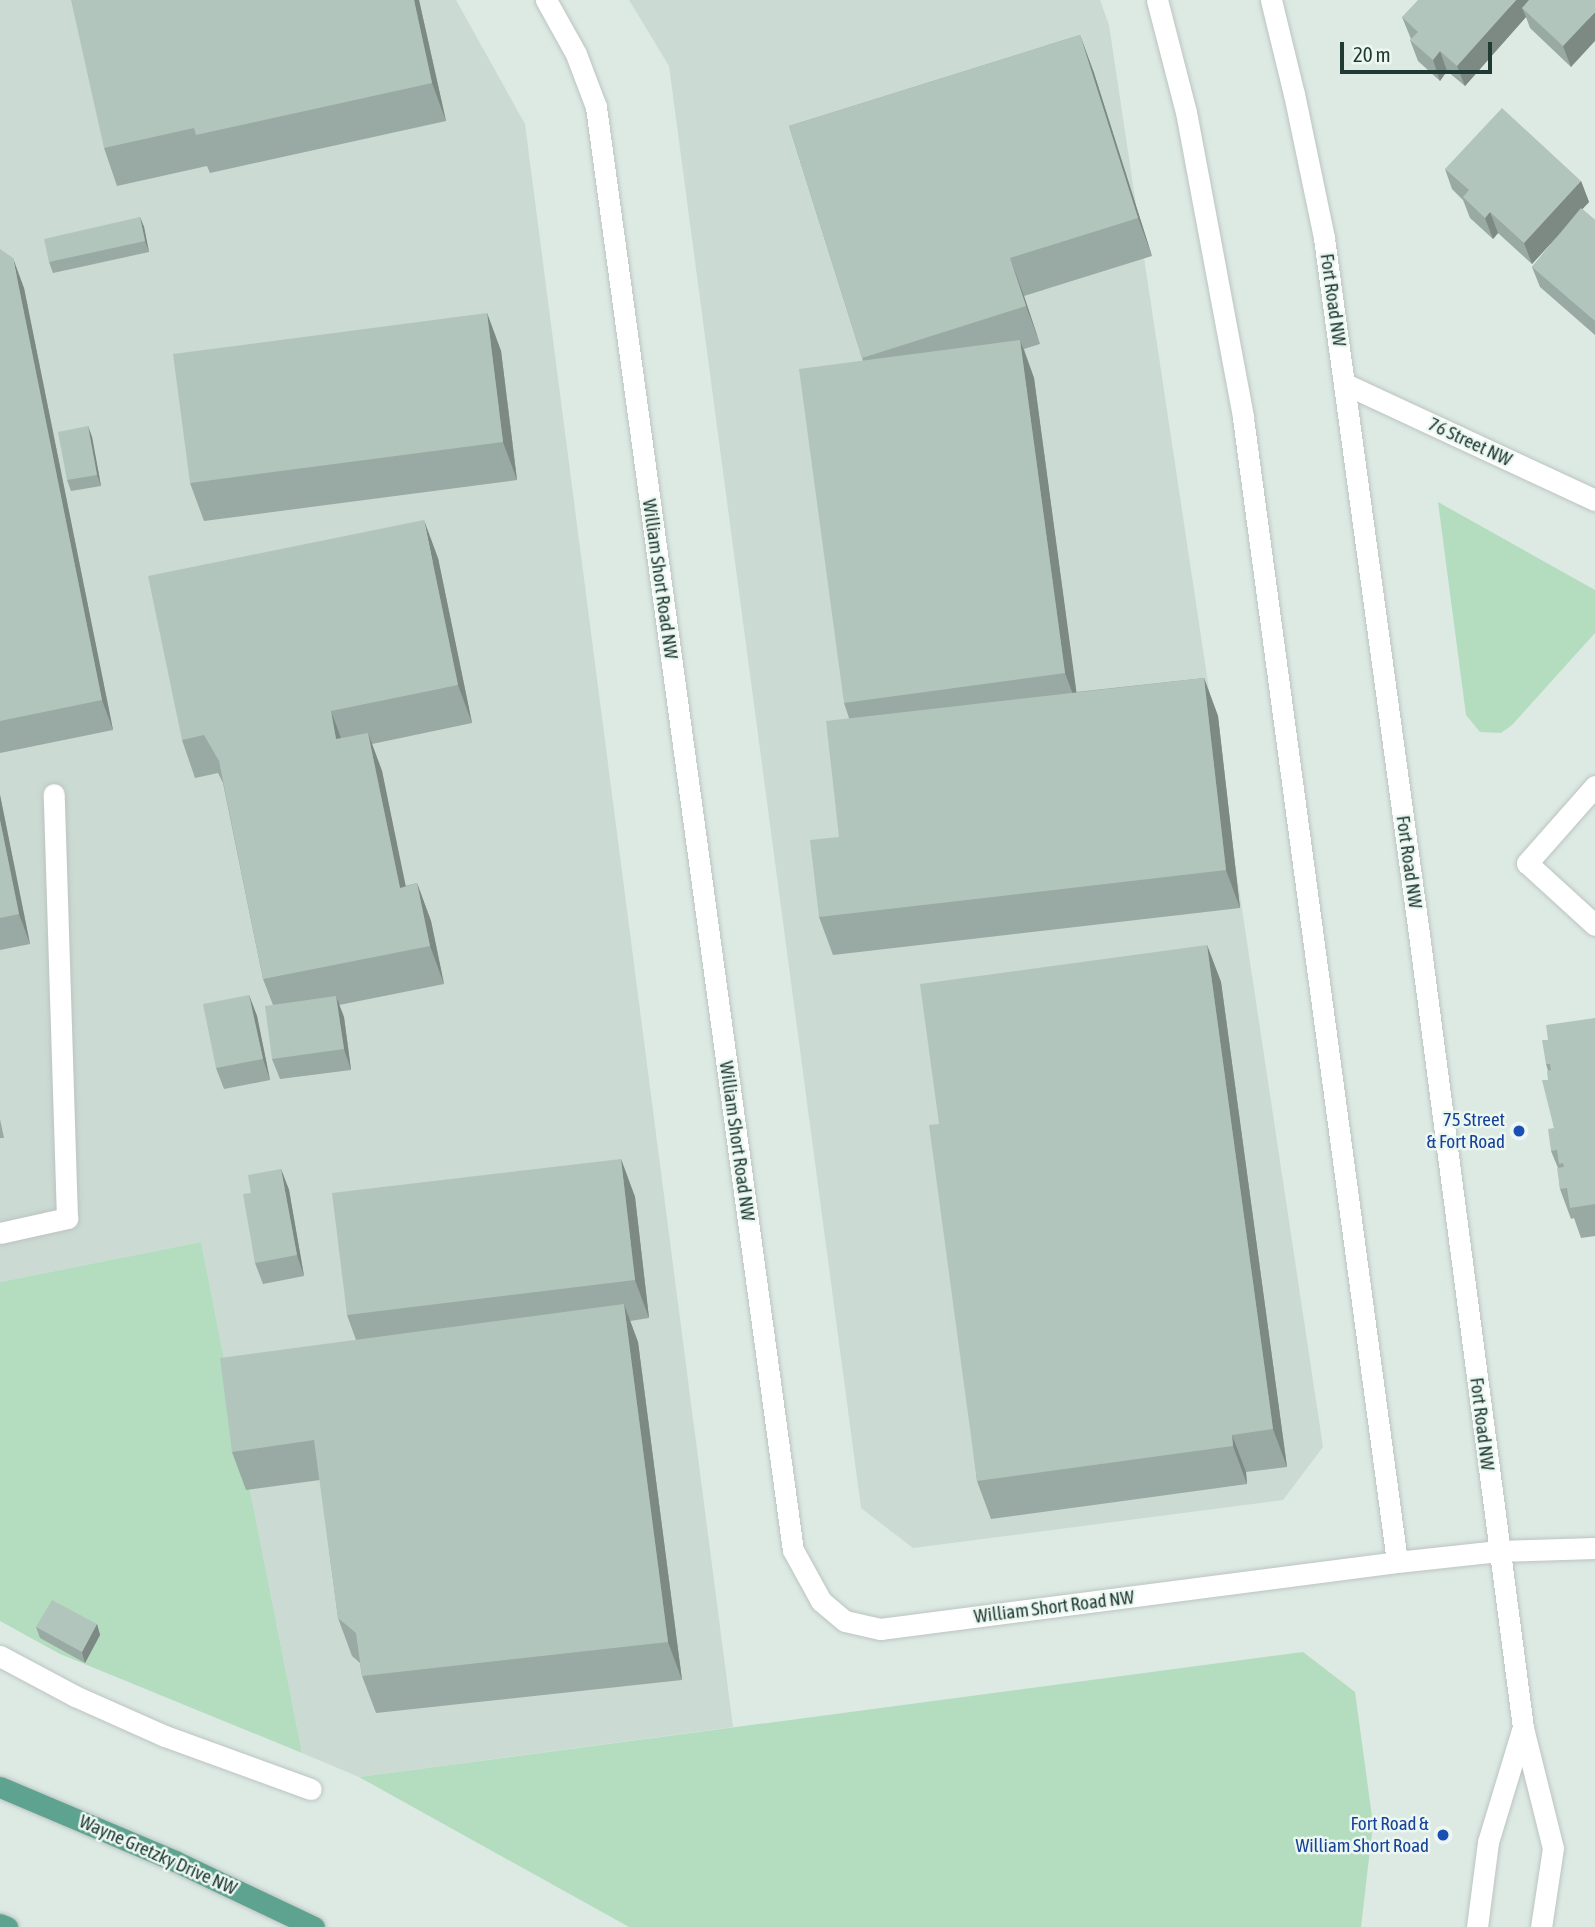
<!DOCTYPE html>
<style>
body{margin:0}
#map{position:relative;width:1595px;height:1927px;overflow:hidden;background:#ddeae4;font-family:"Asap Condensed",sans-serif}
div>[style]{position:absolute}
.built>*{inset:0;background:#cbdad3}
.green>*{inset:0;background:#b3ddbe}
.roads{filter:drop-shadow(0 0 2px #bcc4c2) drop-shadow(0 0 2px #bcc4c2)}
.minor>*{height:21px;margin:-10.5px;padding:0 10.5px;transform-origin:10.5px;border-radius:10.5px;background:#fff}
.major>*{height:21px;margin:-10.5px;padding:0 10.5px;transform-origin:10.5px;border-radius:10.5px;background:#5ea390}
.wall>*{inset:0;background:#99a9a3}
.shaded-wall>*{inset:0;background:#7d8a84}
.building>*{inset:0;background:#b2c5bd}
.dots>*{width:19px;height:19px;translate:-50% -50%;box-sizing:border-box;border:4px solid #edf7f2;border-radius:50%}
span{translate:-50% -50%;white-space:nowrap;text-align:center;line-height:1.15;-webkit-text-stroke:5px #edf7f2;paint-order:stroke}
.street-label{font-size:19px;color:#1e3a32}
.transit-label{font-size:19px;color:#164399}
.right{translate:-100% -50%;text-align:right}
.scale{position:absolute;left:1340px;top:42px;width:152px;height:32px;box-sizing:border-box;border:4px solid #1e3a32;border-top:0;padding-left:9px;font-size:21px;line-height:24px;white-space:nowrap;color:#1e3a32;-webkit-text-stroke:5px #edf7f2;paint-order:stroke}
</style>
<div id="map">
<div class="built">
<div style="clip-path:polygon(0 0,456px 0,525px 124px,733px 1727px,359px 1777px,302px 1753px,201px 1242px,0 1282px)"></div>
<div style="clip-path:polygon(629px 0,1100px 0,1109px 25px,1323px 1447px,1283px 1500px,913px 1548px,861px 1508px,669px 66px)"></div>
</div>
<div class="green">
<div style="clip-path:polygon(1438px 502px,1595px 590px,1595px 633px,1512px 725px,1501px 733px,1480px 732px,1466px 715px)"></div>
<div style="clip-path:polygon(201px 1242px,302px 1753px,60px 1654px,0 1621px,0 1282px)"></div>
<div style="clip-path:polygon(1303px 1652px,1355px 1692px,1373px 1824px,1361px 1927px,629px 1927px,359px 1777px)"></div>
</div>
<div class="roads">
<div class="minor">
<div style="left:546px;top:0;width:62px;rotate:60.9deg"></div>
<div style="left:576px;top:54px;width:57px;rotate:69.3deg"></div>
<div style="left:596px;top:107px;width:1456px;rotate:82.23deg"></div>
<div style="left:793px;top:1550px;width:58px;rotate:61.2deg"></div>
<div style="left:821px;top:1601px;width:31px;rotate:40deg"></div>
<div style="left:845px;top:1621px;width:36px;rotate:13deg"></div>
<div style="left:880px;top:1629px;width:521px;rotate:-7.38deg"></div>
<div style="left:1397px;top:1562px;width:102px;rotate:-6.2deg"></div>
<div style="left:1498px;top:1551px;width:97px;rotate:-1.8deg"></div>
<div style="left:1157px;top:0;width:116px;rotate:75.5deg"></div>
<div style="left:1186px;top:112px;width:311px;rotate:79.4deg"></div>
<div style="left:1243px;top:418px;width:1154px;rotate:82.33deg"></div>
<div style="left:1271px;top:0;width:97px;rotate:76.3deg"></div>
<div style="left:1294px;top:94px;width:147px;rotate:78.2deg"></div>
<div style="left:1324px;top:238px;width:711px;rotate:82.23deg"></div>
<div style="left:1420px;top:942px;width:793px;rotate:82.53deg"></div>
<div style="left:1523px;top:1728px;width:124px;rotate:76deg"></div>
<div style="left:1553px;top:1848px;width:80px;rotate:98.6deg"></div>
<div style="left:1345px;top:384px;width:276px;rotate:24.9deg"></div>
<div style="left:1595px;top:786px;width:103px;rotate:131.4deg"></div>
<div style="left:1527px;top:863px;width:92px;rotate:42.4deg"></div>
<div style="left:0;top:1233px;width:69px;rotate:-12.6deg"></div>
<div style="left:67px;top:1218px;width:424px;rotate:-91.8deg"></div>
<div style="left:0;top:1656px;width:85px;rotate:28.1deg"></div>
<div style="left:75px;top:1696px;width:98px;rotate:24deg"></div>
<div style="left:165px;top:1736px;width:155px;rotate:20deg"></div>
<div style="left:1477px;top:1927px;width:86px;rotate:-82.6deg"></div>
<div style="left:1488px;top:1842px;width:117px;rotate:-73.1deg"></div>
</div>
<div class="major">
<div style="left:0;top:1787px;width:190px;rotate:22.9deg"></div>
<div style="left:175px;top:1861px;width:154px;rotate:25.4deg"></div>
<div style="left:0;top:1924px;width:8px;rotate:23deg"></div>
</div>
</div>
<div class="wall">
<div style="clip-path:polygon(419px 0,446px 121px,210px 173px,207px 166px,117px 186px,104px 148px)"></div>
<div style="clip-path:polygon(1595px 0,1571px 67px,1530px 28px,1526px 17px,1465px 86px,1447px 71px,1440px 81px,1418px 61px,1410px 40px,1411px 39px,1402px 17px)"></div>
<div style="clip-path:polygon(1080px 35px,1094px 73px,1152px 256px,1024px 296px,1040px 344px,1024px 349px,1034px 378px,1076px 692px,1204px 678px,1218px 716px,1240px 908px,833px 955px,819px 917px,839px 837px,849px 718px,844px 703px,863px 361px,789px 126px)"></div>
<div style="clip-path:polygon(1445px 169px,1581px 181px,1589px 202px,1582px 209px,1595px 220px,1595px 335px,1540px 287px,1532px 267px,1560px 233px,1532px 264px,1498px 233px,1493px 239px,1470px 218px,1463px 200px,1452px 189px)"></div>
<div style="clip-path:polygon(140px 217px,144px 227px,149px 252px,53px 273px,49px 262px)"></div>
<div style="clip-path:polygon(0 249px,24px 288px,113px 730px,0 753px)"></div>
<div style="clip-path:polygon(487px 313px,501px 351px,517px 480px,204px 521px,190px 483px)"></div>
<div style="clip-path:polygon(88px 426px,92px 437px,101px 486px,71px 491px,67px 480px)"></div>
<div style="clip-path:polygon(438px 558px,472px 723px,372px 744px,382px 771px,405px 886px,417px 883px,431px 921px,444px 984px,339px 1005px,344px 1017px,351px 1070px,280px 1079px,272px 1059px,273px 1005px,263px 979px,223px 783px,218px 773px,195px 778px,182px 740px)"></div>
<div style="clip-path:polygon(0 795px,30px 944px,0 950px)"></div>
<div style="clip-path:polygon(1207px 945px,1221px 982px,1287px 1467px,1246px 1472px,1247px 1484px,991px 1519px,977px 1481px,939px 1124px)"></div>
<div style="clip-path:polygon(249px 995px,257px 1016px,270px 1080px,224px 1089px,216px 1068px)"></div>
<div style="clip-path:polygon(1595px 1018px,1595px 1236px,1581px 1238px,1574px 1218px,1571px 1219px,1560px 1189px,1558px 1168px,1551px 1151px,1554px 1128px,1548px 1080px,1548px 1071px,1546px 1064px,1548px 1040px)"></div>
<div style="clip-path:polygon(0 1119px,4px 1138px,0 1138px)"></div>
<div style="clip-path:polygon(621px 1159px,635px 1197px,649px 1318px,630px 1321px,638px 1342px,682px 1680px,376px 1713px,362px 1676px,360px 1663px,352px 1656px,338px 1618px,320px 1480px,246px 1490px,232px 1452px,356px 1340px,347px 1315px)"></div>
<div style="clip-path:polygon(281px 1169px,289px 1190px,304px 1276px,263px 1284px,255px 1263px,251px 1193px)"></div>
<div style="clip-path:polygon(97px 1624px,100px 1635px,85px 1663px,40px 1638px,36px 1627px)"></div>
</div>
<div class="shaded-wall">
<div style="clip-path:polygon(414px 0,419px 0,446px 121px,432px 83px)"></div>
<div style="clip-path:polygon(1516px 0,1536px 0,1522px 8px,1526px 17px,1465px 86px,1457px 66px)"></div>
<div style="clip-path:polygon(1595px 12px,1595px 41px,1571px 67px,1563px 46px)"></div>
<div style="clip-path:polygon(1080px 35px,1094px 73px,1152px 256px,1138px 218px)"></div>
<div style="clip-path:polygon(1440px 51px,1447px 71px,1440px 81px,1433px 60px)"></div>
<div style="clip-path:polygon(1581px 181px,1589px 202px,1532px 264px,1524px 243px)"></div>
<div style="clip-path:polygon(1490px 212px,1498px 233px,1493px 239px,1485px 218px)"></div>
<div style="clip-path:polygon(140px 217px,144px 227px,149px 252px,145px 241px)"></div>
<div style="clip-path:polygon(13px 258px,24px 288px,113px 730px,102px 700px)"></div>
<div style="clip-path:polygon(1010px 258px,1024px 296px,1040px 344px,1026px 306px)"></div>
<div style="clip-path:polygon(487px 313px,501px 351px,517px 480px,503px 442px)"></div>
<div style="clip-path:polygon(1020px 340px,1034px 378px,1079px 711px,1065px 673px)"></div>
<div style="clip-path:polygon(88px 426px,92px 437px,101px 486px,97px 475px)"></div>
<div style="clip-path:polygon(424px 520px,438px 558px,472px 723px,458px 685px)"></div>
<div style="clip-path:polygon(1204px 678px,1218px 716px,1240px 908px,1226px 870px)"></div>
<div style="clip-path:polygon(331px 711px,345px 749px,336px 739px)"></div>
<div style="clip-path:polygon(368px 733px,382px 771px,414px 926px,400px 888px)"></div>
<div style="clip-path:polygon(0 795px,30px 944px,19px 914px,0 820px)"></div>
<div style="clip-path:polygon(417px 883px,431px 921px,444px 984px,430px 946px)"></div>
<div style="clip-path:polygon(1207px 945px,1221px 982px,1287px 1467px,1273px 1429px)"></div>
<div style="clip-path:polygon(249px 995px,257px 1016px,270px 1080px,263px 1059px)"></div>
<div style="clip-path:polygon(336px 996px,344px 1017px,351px 1070px,344px 1049px)"></div>
<div style="clip-path:polygon(621px 1159px,635px 1197px,649px 1318px,635px 1280px)"></div>
<div style="clip-path:polygon(281px 1169px,289px 1190px,304px 1276px,297px 1255px)"></div>
<div style="clip-path:polygon(624px 1304px,638px 1342px,682px 1680px,668px 1642px)"></div>
<div style="clip-path:polygon(1232px 1435px,1246px 1472px,1247px 1484px,1233px 1446px)"></div>
<div style="clip-path:polygon(97px 1624px,100px 1635px,85px 1663px,82px 1652px)"></div>
</div>
<div class="building">
<div style="clip-path:polygon(71px 0,414px 0,432px 83px,196px 135px,194px 128px,104px 148px)"></div>
<div style="clip-path:polygon(1418px 0,1516px 0,1457px 66px,1440px 51px,1433px 60px,1410px 40px,1418px 32px,1402px 17px)"></div>
<div style="clip-path:polygon(1529px 0,1595px 0,1595px 12px,1563px 46px,1522px 8px)"></div>
<div style="clip-path:polygon(1080px 35px,1138px 218px,1010px 258px,1026px 306px,862px 358px,789px 126px)"></div>
<div style="clip-path:polygon(1502px 108px,1581px 181px,1524px 243px,1490px 212px,1485px 218px,1463px 197px,1469px 190px,1445px 169px)"></div>
<div style="clip-path:polygon(1581px 208px,1595px 220px,1595px 321px,1532px 267px)"></div>
<div style="clip-path:polygon(140px 217px,145px 241px,49px 262px,44px 239px)"></div>
<div style="clip-path:polygon(0 249px,13px 258px,102px 700px,0 721px)"></div>
<div style="clip-path:polygon(487px 313px,503px 442px,190px 483px,173px 354px)"></div>
<div style="clip-path:polygon(1020px 340px,1065px 673px,844px 703px,799px 369px)"></div>
<div style="clip-path:polygon(88px 426px,97px 475px,67px 480px,58px 432px)"></div>
<div style="clip-path:polygon(424px 520px,458px 685px,331px 711px,336px 739px,368px 733px,400px 888px,417px 883px,430px 946px,263px 979px,219px 761px,204px 735px,182px 740px,148px 576px)"></div>
<div style="clip-path:polygon(1204px 678px,1226px 870px,819px 917px,810px 840px,839px 837px,826px 721px)"></div>
<div style="clip-path:polygon(0 820px,19px 914px,0 918px)"></div>
<div style="clip-path:polygon(1207px 945px,1273px 1429px,1232px 1435px,1233px 1446px,977px 1481px,929px 1125px,939px 1124px,920px 984px)"></div>
<div style="clip-path:polygon(249px 995px,263px 1059px,216px 1068px,203px 1004px)"></div>
<div style="clip-path:polygon(336px 996px,344px 1049px,272px 1059px,265px 1006px)"></div>
<div style="clip-path:polygon(1595px 1018px,1595px 1204px,1570px 1208px,1567px 1188px,1560px 1189px,1557px 1168px,1564px 1167px,1563px 1163px,1559px 1164px,1557px 1150px,1551px 1151px,1548px 1129px,1554px 1128px,1542px 1080px,1548px 1080px,1547px 1071px,1551px 1070px,1550px 1064px,1546px 1064px,1542px 1040px,1548px 1040px,1546px 1025px)"></div>
<div style="clip-path:polygon(621px 1159px,635px 1280px,347px 1315px,332px 1193px)"></div>
<div style="clip-path:polygon(281px 1169px,297px 1255px,255px 1263px,243px 1194px,251px 1193px,248px 1175px)"></div>
<div style="clip-path:polygon(624px 1304px,668px 1642px,362px 1676px,356px 1633px,338px 1618px,314px 1440px,232px 1452px,220px 1358px)"></div>
<div style="clip-path:polygon(52px 1600px,97px 1624px,82px 1652px,36px 1627px)"></div>
</div>
<div class="dots">
<div style="left:1519px;top:1131px;background:#1a4fb4"></div>
<div style="left:1443px;top:1835px;background:#1a4fb4"></div>
</div>
<div class="street-label">
<span style="left:1333px;top:300px;rotate:82deg">Fort Road NW</span>
<span style="left:1470px;top:442px;rotate:25deg">76 Street NW</span>
<span style="left:660px;top:579px;rotate:82deg">William Short Road NW</span>
<span style="left:1409px;top:862px;rotate:82deg">Fort Road NW</span>
<span style="left:737px;top:1141px;rotate:82deg">William Short Road NW</span>
<span style="left:1482px;top:1424px;rotate:83deg">Fort Road NW</span>
<span style="left:1054px;top:1607px;rotate:-7deg">William Short Road NW</span>
<span style="left:158px;top:1855px;rotate:24deg">Wayne Gretzky Drive NW</span>
</div>
<div class="transit-label">
<span class="right" style="left:1505px;top:1131px">75 Street<br>&amp; Fort Road</span>
<span class="right" style="left:1429px;top:1835px">Fort Road &amp;<br>William Short Road</span>
</div>
<div class="scale">20 m</div>
</div>
